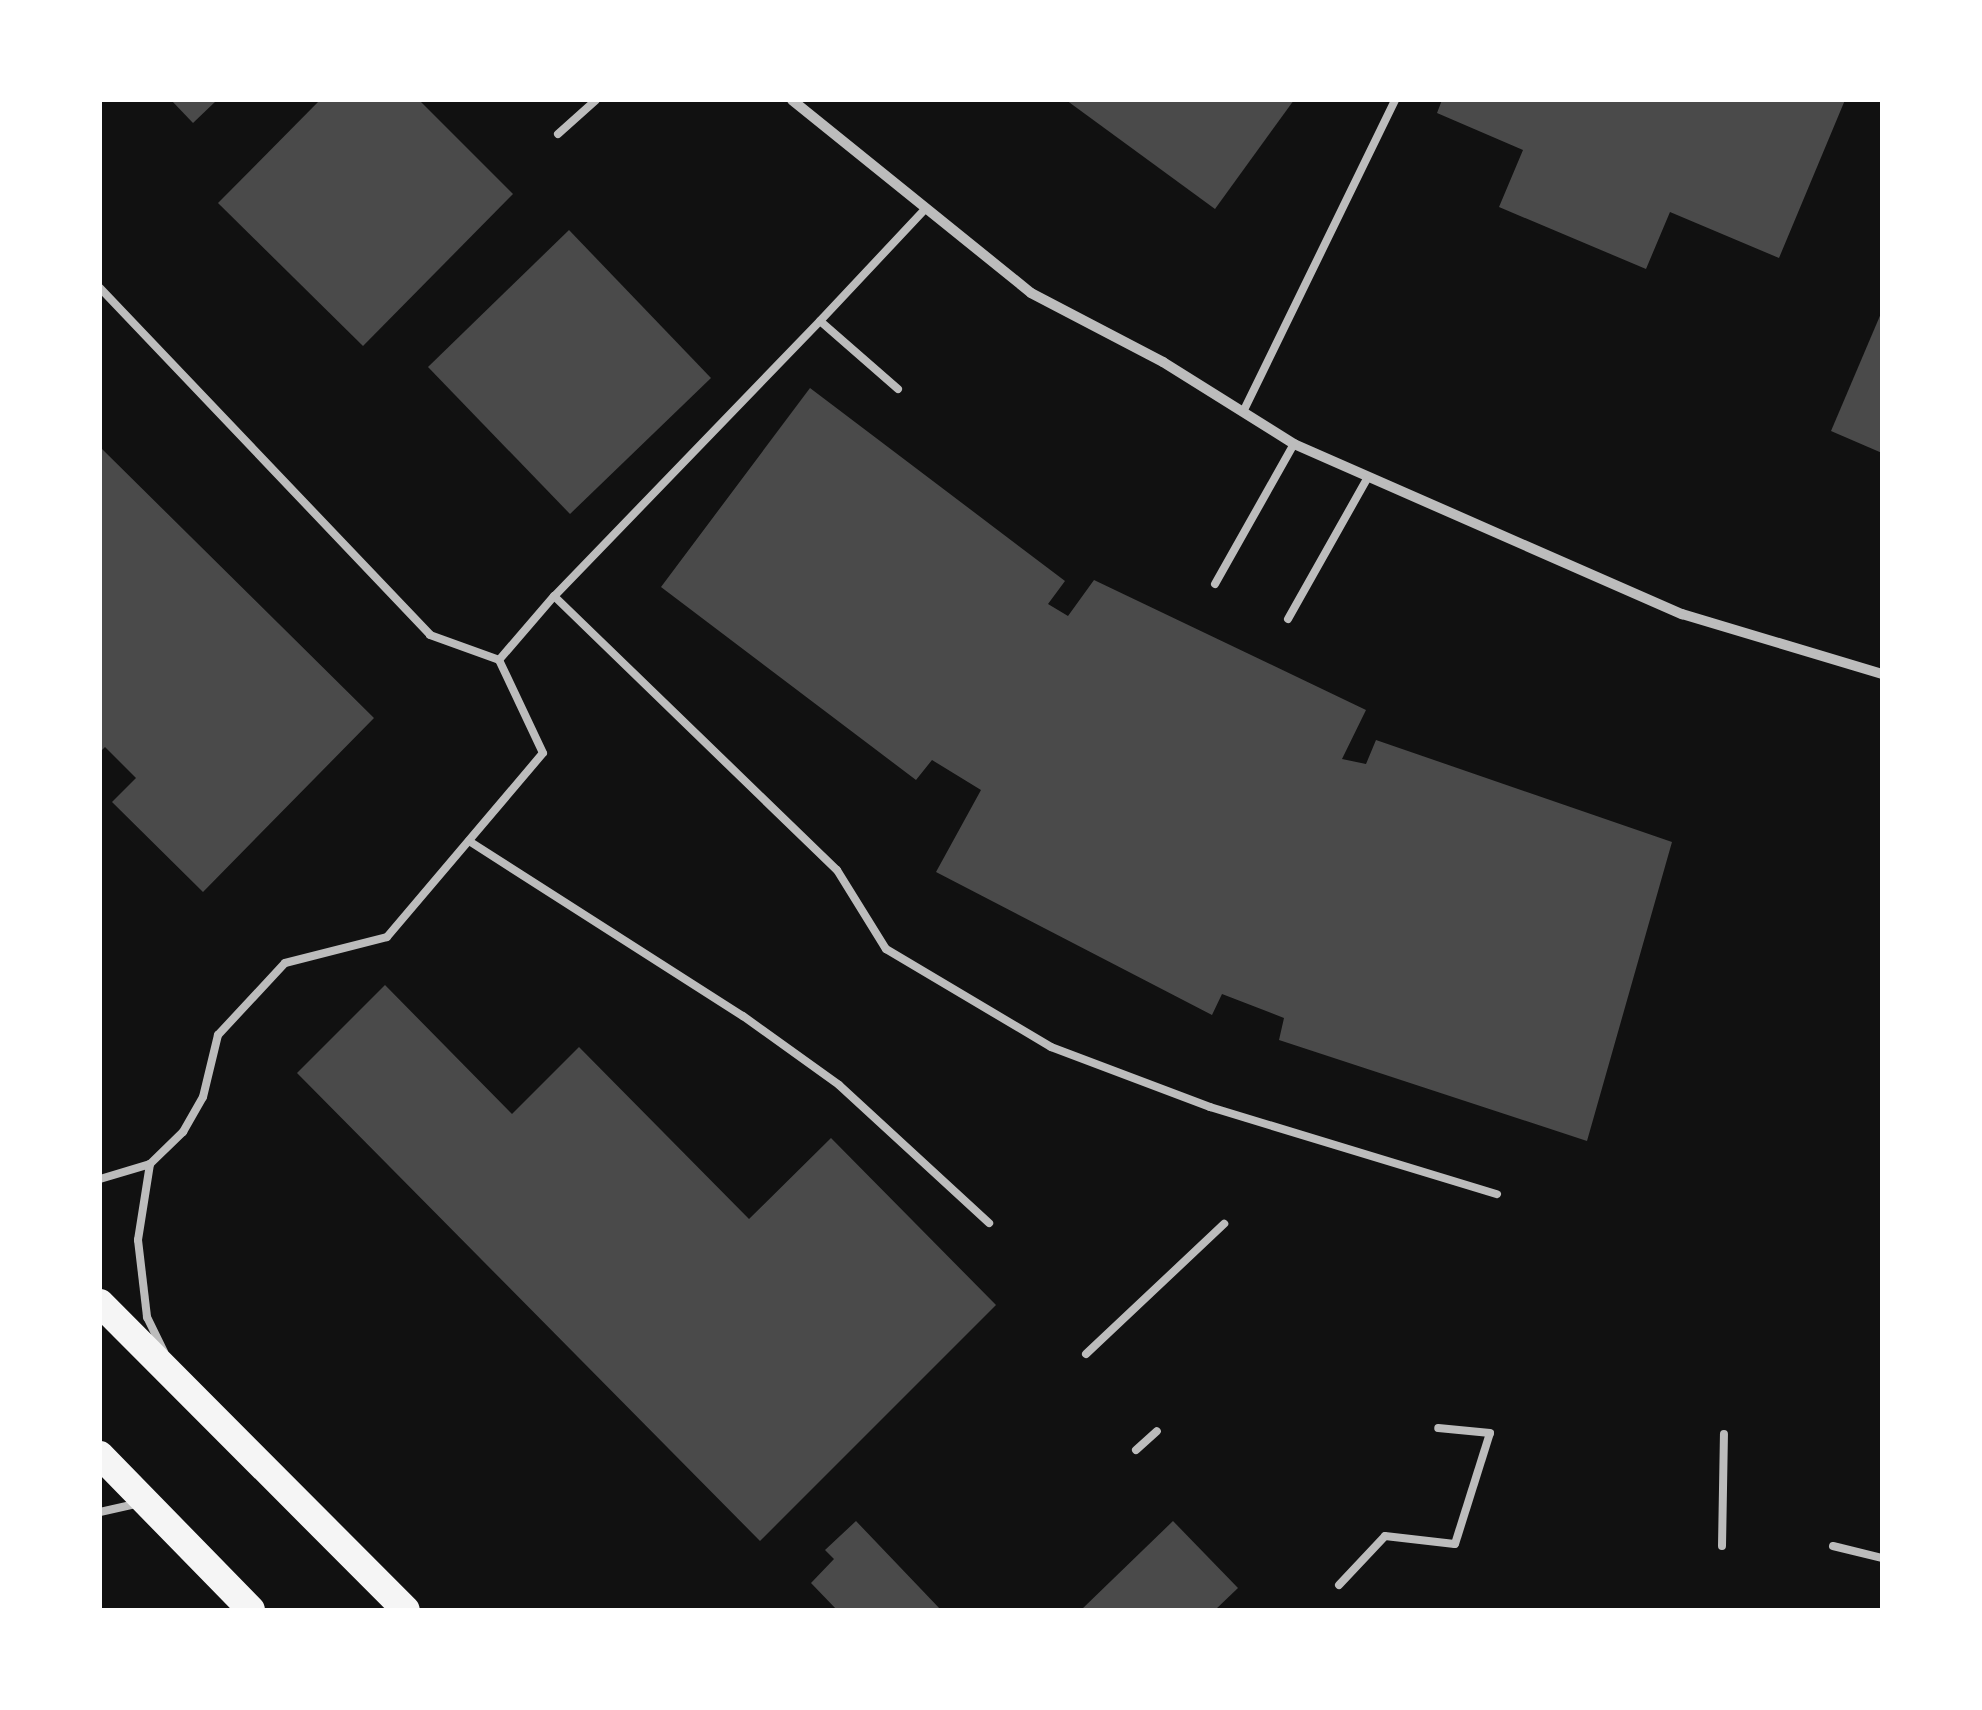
<!DOCTYPE html>
<style>
body{margin:0}
#map{position:relative;width:1982px;height:1710px;overflow:hidden;background:#111;font-family:Montserrat,sans-serif}
div>[style]{position:absolute}
.building>*{inset:0;background:#4a4a4a}
.service>*{height:8px;margin:-4px;padding:0 4px;transform-origin:4px;border-radius:4px;background:#bcbcbc}
.minor>*{height:10px;margin:-5px;padding:0 5px;transform-origin:5px;border-radius:5px;background:#bcbcbc}
.trunk>*{height:28px;margin:-14px;padding:0 14px;transform-origin:14px;border-radius:14px;background:#f5f5f5}
span{translate:-50% -50%;white-space:nowrap;text-align:center;line-height:1.15;-webkit-text-stroke:10px #fff;paint-order:stroke}
.frame{position:absolute;inset:0;border:102px solid #fff;pointer-events:none}
</style>
<div id="map">
<div class="building">
<div style="clip-path:polygon(171px 100px,217px 100px,193px 123px)"></div>
<div style="clip-path:polygon(320px 100px,419px 100px,513px 194px,363px 346px,218px 203px)"></div>
<div style="clip-path:polygon(1066px 100px,1294px 100px,1215px 209px)"></div>
<div style="clip-path:polygon(1442px 100px,1845px 100px,1779px 258px,1670px 212px,1646px 269px,1499px 207px,1523px 150px,1437px 113px)"></div>
<div style="clip-path:polygon(569px 230px,711px 378px,570px 514px,428px 367px)"></div>
<div style="clip-path:polygon(1882px 311px,1882px 453px,1831px 431px)"></div>
<div style="clip-path:polygon(810px 388px,1065px 581px,1048px 604px,1068px 616px,1094px 580px,1366px 710px,1342px 759px,1366px 764px,1376px 740px,1672px 842px,1587px 1141px,1279px 1040px,1284px 1018px,1222px 994px,1212px 1015px,936px 872px,981px 790px,932px 760px,916px 780px,661px 587px)"></div>
<div style="clip-path:polygon(100px 447px,374px 718px,203px 892px,112px 802px,136px 778px,105px 747px,100px 752px)"></div>
<div style="clip-path:polygon(385px 985px,512px 1114px,579px 1047px,749px 1219px,831px 1138px,996px 1305px,760px 1541px,297px 1073px)"></div>
<div style="clip-path:polygon(856px 1521px,941px 1610px,837px 1610px,811px 1583px,834px 1559px,825px 1550px)"></div>
<div style="clip-path:polygon(1173px 1521px,1238px 1588px,1215px 1610px,1081px 1610px)"></div>
</div>
<div class="service">
<div style="left:558px;top:134px;width:51px;rotate:-41.8deg"></div>
<div style="left:100px;top:288px;width:479px;rotate:46.4deg"></div>
<div style="left:430px;top:635px;width:73px;rotate:19.9deg"></div>
<div style="left:820px;top:321px;width:383px;rotate:134deg"></div>
<div style="left:554px;top:596px;width:394px;rotate:44.1deg"></div>
<div style="left:837px;top:870px;width:93px;rotate:58.2deg"></div>
<div style="left:886px;top:949px;width:192px;rotate:30.7deg"></div>
<div style="left:1051px;top:1047px;width:170px;rotate:20.7deg"></div>
<div style="left:1210px;top:1107px;width:300px;rotate:16.9deg"></div>
<div style="left:898px;top:389px;width:103px;rotate:-138.9deg"></div>
<div style="left:820px;top:321px;width:155px;rotate:-46.8deg"></div>
<div style="left:1243px;top:412px;width:347px;rotate:-64deg"></div>
<div style="left:1215px;top:584px;width:161px;rotate:-60.6deg"></div>
<div style="left:1288px;top:619px;width:163px;rotate:-60.6deg"></div>
<div style="left:469px;top:841px;width:325px;rotate:32.6deg"></div>
<div style="left:743px;top:1016px;width:118px;rotate:35.7deg"></div>
<div style="left:839px;top:1085px;width:204px;rotate:42.6deg"></div>
<div style="left:150px;top:1164px;width:77px;rotate:99deg"></div>
<div style="left:138px;top:1240px;width:78px;rotate:83.3deg"></div>
<div style="left:147px;top:1317px;width:39px;rotate:64deg"></div>
<div style="left:100px;top:1179px;width:52px;rotate:-16.7deg"></div>
<div style="left:150px;top:1164px;width:46px;rotate:-44.1deg"></div>
<div style="left:183px;top:1132px;width:40px;rotate:-60.3deg"></div>
<div style="left:203px;top:1097px;width:64px;rotate:-76.4deg"></div>
<div style="left:218px;top:1035px;width:98px;rotate:-47.1deg"></div>
<div style="left:285px;top:963px;width:105px;rotate:-14.3deg"></div>
<div style="left:387px;top:937px;width:241px;rotate:-49.7deg"></div>
<div style="left:543px;top:753px;width:103px;rotate:-115.3deg"></div>
<div style="left:499px;top:660px;width:84px;rotate:-49.3deg"></div>
<div style="left:1086px;top:1354px;width:190px;rotate:-43.3deg"></div>
<div style="left:1136px;top:1450px;width:28px;rotate:-42deg"></div>
<div style="left:100px;top:1512px;width:41px;rotate:-12.7deg"></div>
<div style="left:1722px;top:1546px;width:112px;rotate:-89deg"></div>
<div style="left:1833px;top:1546px;width:50px;rotate:13.8deg"></div>
<div style="left:1339px;top:1585px;width:67px;rotate:-46.8deg"></div>
<div style="left:1385px;top:1536px;width:70px;rotate:6.5deg"></div>
<div style="left:1455px;top:1544px;width:116px;rotate:-72.5deg"></div>
<div style="left:1490px;top:1433px;width:52px;rotate:-174.5deg"></div>
</div>
<div class="minor">
<div style="left:792px;top:100px;width:307px;rotate:38.9deg"></div>
<div style="left:1031px;top:293px;width:149px;rotate:27.6deg"></div>
<div style="left:1163px;top:362px;width:155px;rotate:32deg"></div>
<div style="left:1294px;top:444px;width:424px;rotate:23.7deg"></div>
<div style="left:1682px;top:614px;width:209px;rotate:16.7deg"></div>
</div>
<div class="trunk">
<div style="left:100px;top:1303px;width:433px;rotate:45.1deg"></div>
<div style="left:100px;top:1455px;width:216px;rotate:45.7deg"></div>
</div>
<div class="frame"></div>
</div>
